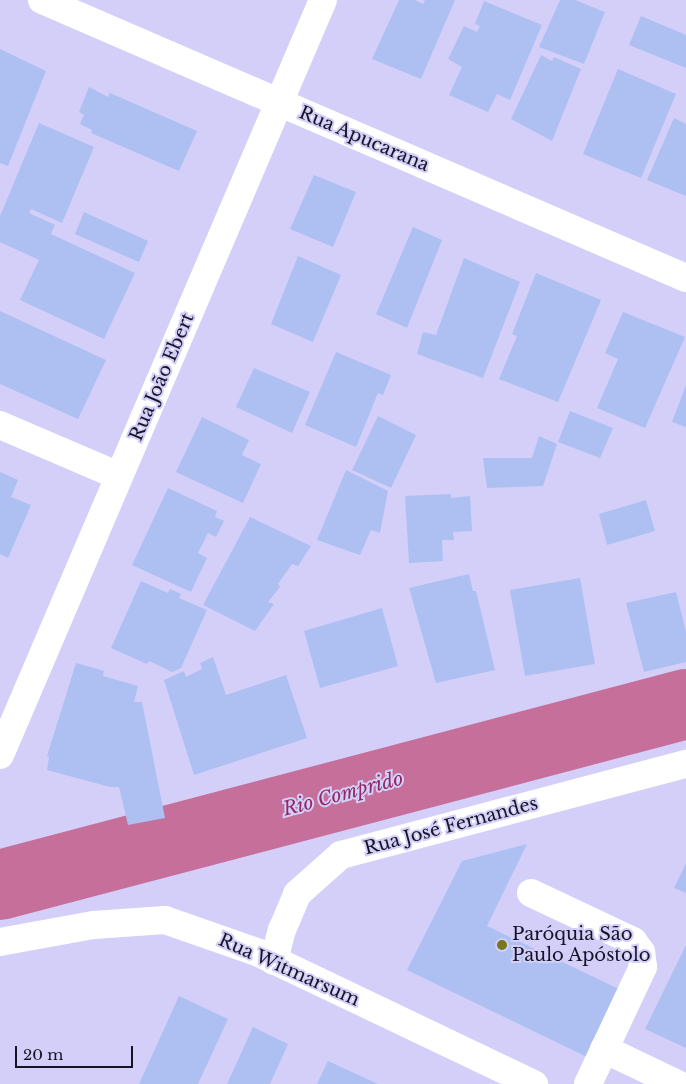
<!DOCTYPE html>
<meta charset="utf-8">
<style>
body{margin:0}
#map{position:relative;width:686px;height:1084px;overflow:hidden;background:#d3cff9;font-family:"Libre Baskerville",serif}
div>[style]{position:absolute}
.river>*{height:70px;margin:-35px;padding:0 35px;transform-origin:35px;border-radius:35px;background:#c66f9b}
.building>*{inset:0;background:#aec0f1}
.minor>*{height:28px;margin:-14px;padding:0 14px;transform-origin:14px;border-radius:14px;background:#fff}
.dots>*{width:14px;height:14px;translate:-50% -50%;box-sizing:border-box;border:2px solid #d3cff9;border-radius:50%}
span{translate:-50% -50%;white-space:nowrap;text-align:center;line-height:1.15;-webkit-text-stroke:4px #d3cff9;paint-order:stroke}
.street-label{font-size:18px;color:#161325}
.poi-label{font-size:18px;color:#161325}
.left{translate:0 -50%;text-align:left}
.water-label{font-size:19px;color:#902863;font-style:italic}
.scale{position:absolute;left:15px;top:1046px;width:118px;height:22px;box-sizing:border-box;border:2px solid #161325;border-top:0;padding-left:6px;font-size:15px;line-height:18px;white-space:nowrap;color:#161325;-webkit-text-stroke:4px #d3cff9;paint-order:stroke}
</style>
<div id="map">
<div class="river">
<div style="left:0;top:885px;width:709px;rotate:-14.78deg"></div>
</div>
<div class="building">
<div style="clip-path:polygon(399px 0,415px 0,423px 4px,425px 0,455px 0,421px 79px,372px 59px)"></div>
<div style="clip-path:polygon(560px 0,575px 0,605px 12px,584px 64px,539px 47px)"></div>
<div style="clip-path:polygon(484px 1px,542px 25px,510px 100px,497px 94px,488px 112px,449px 95px,462px 67px,448px 59px,464px 26px,477px 32px,480px 26px,475px 24px)"></div>
<div style="clip-path:polygon(641px 16px,686px 35px,686px 68px,629px 45px)"></div>
<div style="clip-path:polygon(0 49px,46px 71px,8px 166px,0 163px)"></div>
<div style="clip-path:polygon(541px 55px,552px 61px,554px 57px,581px 69px,552px 141px,511px 119px)"></div>
<div style="clip-path:polygon(618px 69px,676px 94px,641px 178px,583px 154px)"></div>
<div style="clip-path:polygon(89px 87px,108px 97px,110px 93px,197px 131px,179px 171px,91px 133px,92px 130px,80px 124px,84px 115px,79px 112px)"></div>
<div style="clip-path:polygon(674px 118px,686px 124px,686px 196px,647px 180px)"></div>
<div style="clip-path:polygon(39px 123px,94px 147px,62px 223px,31px 209px,29px 213px,55px 225px,51px 234px,135px 273px,104px 339px,20px 300px,39px 260px,0 242px,0 216px)"></div>
<div style="clip-path:polygon(314px 175px,356px 192px,333px 247px,290px 229px)"></div>
<div style="clip-path:polygon(84px 212px,148px 241px,139px 262px,75px 234px)"></div>
<div style="clip-path:polygon(413px 227px,442px 240px,407px 328px,376px 314px)"></div>
<div style="clip-path:polygon(298px 256px,341px 275px,313px 342px,271px 324px)"></div>
<div style="clip-path:polygon(464px 258px,520px 282px,483px 378px,417px 354px,423px 332px,436px 335px)"></div>
<div style="clip-path:polygon(536px 273px,601px 300px,558px 402px,499px 379px,517px 336px,512px 334px)"></div>
<div style="clip-path:polygon(0 311px,106px 360px,78px 419px,0 384px)"></div>
<div style="clip-path:polygon(623px 312px,685px 337px,645px 428px,597px 408px,618px 359px,605px 353px)"></div>
<div style="clip-path:polygon(336px 352px,391px 375px,383px 395px,378px 393px,356px 447px,305px 425px)"></div>
<div style="clip-path:polygon(254px 368px,310px 392px,292px 433px,236px 407px)"></div>
<div style="clip-path:polygon(686px 385px,686px 427px,672px 422px)"></div>
<div style="clip-path:polygon(570px 411px,613px 428px,600px 458px,558px 442px)"></div>
<div style="clip-path:polygon(378px 416px,416px 435px,391px 488px,352px 470px)"></div>
<div style="clip-path:polygon(202px 417px,249px 440px,242px 455px,261px 464px,243px 503px,176px 472px)"></div>
<div style="clip-path:polygon(539px 436px,557px 444px,543px 486px,487px 488px,483px 458px,532px 458px)"></div>
<div style="clip-path:polygon(346px 470px,388px 491px,380px 533px,371px 530px,360px 555px,317px 540px)"></div>
<div style="clip-path:polygon(0 472px,18px 480px,11px 497px,31px 505px,8px 558px,0 554px)"></div>
<div style="clip-path:polygon(168px 488px,217px 511px,215px 517px,224px 521px,216px 537px,208px 533px,198px 553px,207px 558px,191px 592px,132px 565px)"></div>
<div style="clip-path:polygon(451px 494px,451px 498px,470px 496px,472px 531px,453px 532px,454px 540px,442px 540px,443px 561px,409px 563px,405px 496px)"></div>
<div style="clip-path:polygon(646px 500px,655px 531px,607px 545px,599px 514px)"></div>
<div style="clip-path:polygon(250px 517px,311px 546px,298px 566px,292px 564px,278px 584px,280px 587px,268px 602px,274px 604px,255px 631px,203px 605px)"></div>
<div style="clip-path:polygon(469px 574px,473px 591px,476px 591px,495px 670px,436px 683px,409px 588px)"></div>
<div style="clip-path:polygon(580px 578px,595px 664px,525px 676px,510px 590px)"></div>
<div style="clip-path:polygon(141px 581px,168px 593px,170px 589px,181px 594px,179px 598px,207px 610px,181px 668px,172px 672px,149px 661px,147px 664px,111px 648px)"></div>
<div style="clip-path:polygon(676px 592px,686px 632px,686px 662px,644px 672px,626px 603px)"></div>
<div style="clip-path:polygon(382px 608px,398px 666px,320px 688px,304px 631px)"></div>
<div style="clip-path:polygon(213px 657px,226px 695px,286px 675px,307px 738px,194px 775px,164px 680px,184px 671px,186px 677px,202px 669px,200px 663px)"></div>
<div style="clip-path:polygon(76px 663px,104px 671px,103px 676px,138px 686px,134px 702px,142px 702px,165px 818px,128px 825px,119px 787px,110px 787px,47px 770px,49px 757px,47px 756px)"></div>
<div style="clip-path:polygon(527px 844px,487px 926px,621px 990px,587px 1057px,407px 970px,462px 861px)"></div>
<div style="clip-path:polygon(686px 863px,686px 893px,674px 888px)"></div>
<div style="clip-path:polygon(686px 945px,686px 1048px,645px 1029px)"></div>
<div style="clip-path:polygon(179px 996px,228px 1019px,198px 1084px,139px 1084px)"></div>
<div style="clip-path:polygon(253px 1027px,288px 1044px,270px 1084px,227px 1084px)"></div>
<div style="clip-path:polygon(328px 1061px,378px 1084px,317px 1084px)"></div>
</div>
<div class="minor">
<div style="left:42px;top:0;width:701px;rotate:23.35deg"></div>
<div style="left:0;top:425px;width:129px;rotate:23.2deg"></div>
<div style="left:0;top:755px;width:821px;rotate:-66.84deg"></div>
<div style="left:531px;top:893px;width:113px;rotate:25.2deg"></div>
<div style="left:633px;top:941px;width:14px;rotate:54deg"></div>
<div style="left:641px;top:952px;width:15px;rotate:82deg"></div>
<div style="left:643px;top:967px;width:129px;rotate:115.2deg"></div>
<div style="left:0;top:942px;width:96px;rotate:-10.3deg"></div>
<div style="left:94px;top:925px;width:71px;rotate:-4deg"></div>
<div style="left:165px;top:920px;width:100px;rotate:19.3deg"></div>
<div style="left:259px;top:953px;width:305px;rotate:25.5deg"></div>
<div style="left:274px;top:961px;width:32px;rotate:-76deg"></div>
<div style="left:282px;top:930px;width:39px;rotate:-67deg"></div>
<div style="left:297px;top:894px;width:59px;rotate:-41.6deg"></div>
<div style="left:341px;top:855px;width:357px;rotate:-14.8deg"></div>
<div style="left:604px;top:1049px;width:81px;rotate:25.6deg"></div>
</div>
<div class="dots">
<div style="left:502px;top:945px;background:#77771e"></div>
</div>
<div class="street-label">
<span style="left:364px;top:139px;rotate:23deg">Rua Apucarana</span>
<span style="left:162px;top:377px;rotate:-67deg">Rua João Ebert</span>
<span style="left:451px;top:826px;rotate:-15deg">Rua José Fernandes</span>
<span style="left:289px;top:970px;rotate:24deg">Rua Witmarsum</span>
</div>
<div class="poi-label">
<span class="left" style="left:512px;top:945px">Paróquia São<br>Paulo Apóstolo</span>
</div>
<div class="water-label">
<span style="left:343px;top:794px;rotate:-15deg">Rio Comprido</span>
</div>
<div class="scale">20 m</div>
</div>
